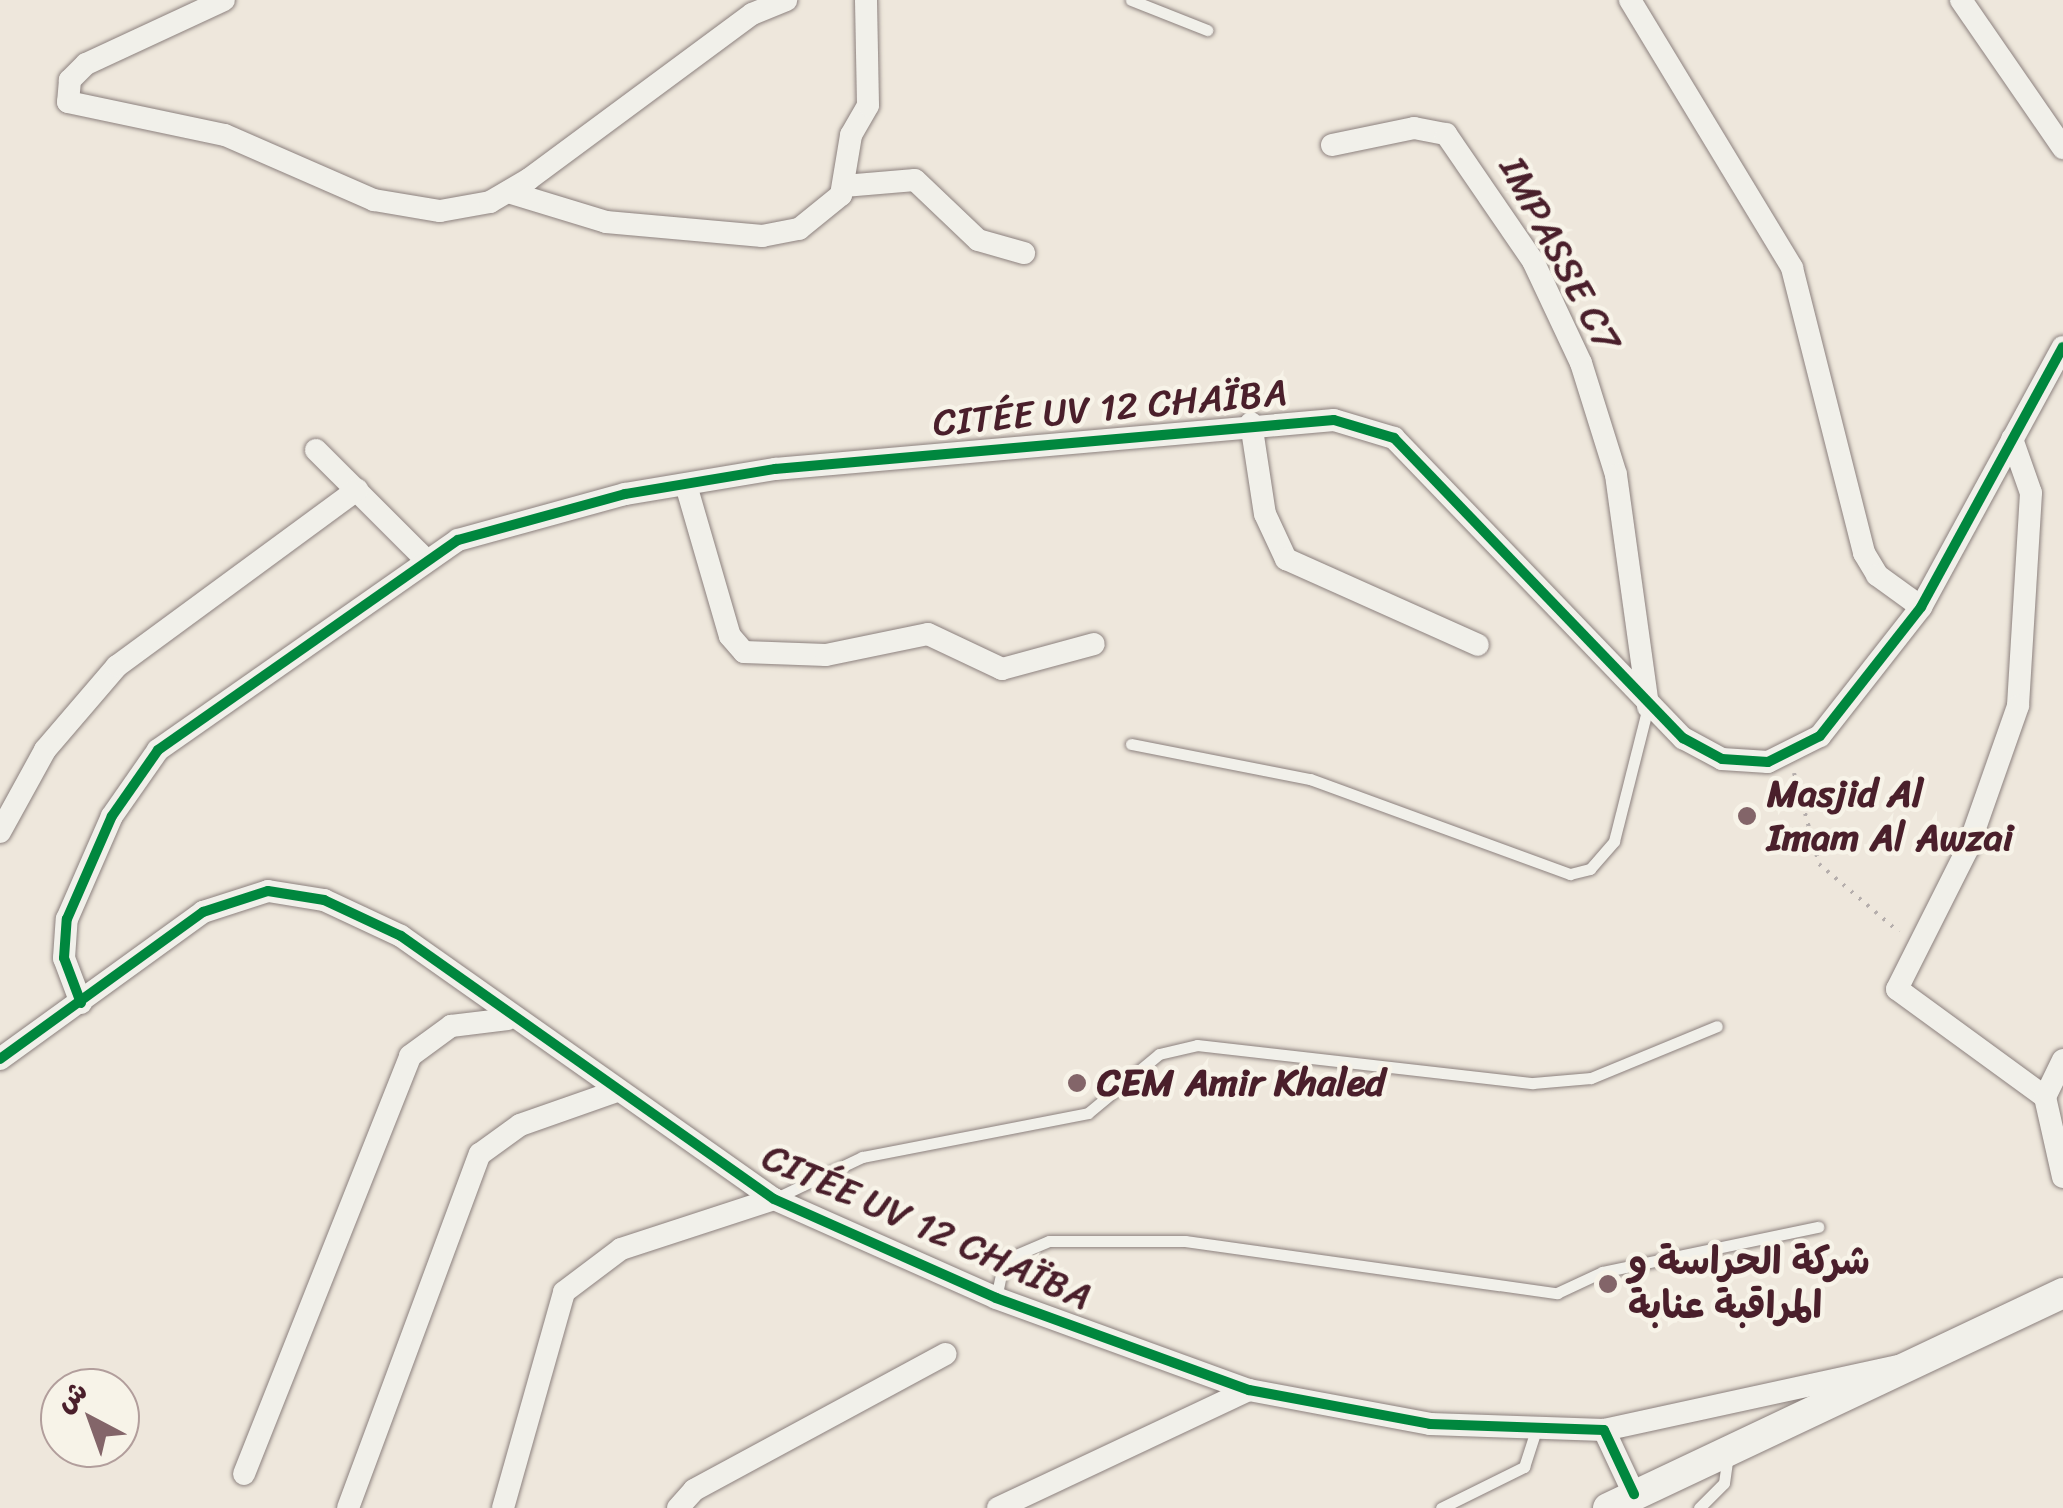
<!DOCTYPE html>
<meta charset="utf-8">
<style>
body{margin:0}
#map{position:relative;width:2063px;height:1508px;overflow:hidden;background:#eee7dc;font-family:Sriracha,"Playpen Sans Arabic",sans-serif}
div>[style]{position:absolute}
.path>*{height:4px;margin-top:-2px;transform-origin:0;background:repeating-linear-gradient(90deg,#b5aeac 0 2.5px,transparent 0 10.5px)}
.roads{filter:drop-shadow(0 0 2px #8c817e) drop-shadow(0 0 2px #8c817e)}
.service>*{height:11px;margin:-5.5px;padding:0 5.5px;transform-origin:5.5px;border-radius:5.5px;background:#f1f0ea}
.minor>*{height:22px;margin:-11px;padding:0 11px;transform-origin:11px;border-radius:11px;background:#f1f0ea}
.tertiary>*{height:30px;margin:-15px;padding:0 15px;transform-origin:15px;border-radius:15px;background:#f1f0ea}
.cycleway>*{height:10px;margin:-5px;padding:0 5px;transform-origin:5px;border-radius:5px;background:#00873e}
.dots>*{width:28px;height:28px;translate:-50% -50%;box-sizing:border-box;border:5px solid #f7f3e8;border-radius:50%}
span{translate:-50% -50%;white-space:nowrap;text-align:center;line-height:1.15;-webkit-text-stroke:9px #f7f3e8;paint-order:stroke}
.street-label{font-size:38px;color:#4a1f2b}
.poi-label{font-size:38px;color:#4a1f2b;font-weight:700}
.left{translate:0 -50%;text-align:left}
.north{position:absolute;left:40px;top:1368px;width:100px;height:100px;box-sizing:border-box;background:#f7f3e8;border:2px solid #b29e9c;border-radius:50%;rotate:319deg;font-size:28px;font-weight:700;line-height:40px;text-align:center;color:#4a1f2b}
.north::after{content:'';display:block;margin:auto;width:35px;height:45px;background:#836569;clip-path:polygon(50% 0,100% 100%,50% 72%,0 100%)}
</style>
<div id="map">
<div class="path">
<div style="left:1794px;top:773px;width:94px;rotate:74.6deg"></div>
<div style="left:1819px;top:864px;width:105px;rotate:40.4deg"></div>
</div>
<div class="roads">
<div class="service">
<div style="left:1131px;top:0;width:82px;rotate:21.5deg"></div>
<div style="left:1131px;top:744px;width:182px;rotate:11.1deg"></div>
<div style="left:1310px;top:779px;width:277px;rotate:20.1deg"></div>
<div style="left:1570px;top:874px;width:21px;rotate:-14deg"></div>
<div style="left:1590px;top:869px;width:37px;rotate:-49deg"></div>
<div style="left:1614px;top:841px;width:138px;rotate:-75.8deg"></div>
<div style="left:774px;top:1199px;width:98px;rotate:-25.5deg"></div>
<div style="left:862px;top:1157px;width:230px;rotate:-11deg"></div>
<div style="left:1088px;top:1113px;width:92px;rotate:-39.7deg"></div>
<div style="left:1159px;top:1054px;width:39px;rotate:-13deg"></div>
<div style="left:1197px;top:1045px;width:338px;rotate:6.5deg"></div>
<div style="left:1533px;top:1083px;width:58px;rotate:-4.9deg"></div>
<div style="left:1591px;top:1078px;width:136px;rotate:-22.4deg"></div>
<div style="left:996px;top:1298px;width:39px;rotate:-78deg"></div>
<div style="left:1004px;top:1260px;width:49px;rotate:-22.9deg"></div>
<div style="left:1049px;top:1241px;width:136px"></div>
<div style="left:1185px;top:1241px;width:376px;rotate:8deg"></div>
<div style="left:1557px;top:1293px;width:50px;rotate:-25deg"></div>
<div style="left:1602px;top:1272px;width:221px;rotate:-11.8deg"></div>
<div style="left:1441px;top:1508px;width:93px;rotate:-26.3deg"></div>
<div style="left:1524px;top:1467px;width:39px;rotate:-72deg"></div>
<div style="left:1699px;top:1508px;width:35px;rotate:-45deg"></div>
<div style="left:1724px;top:1483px;width:30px;rotate:-82deg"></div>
</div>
<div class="minor">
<div style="left:224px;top:0;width:152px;rotate:155.1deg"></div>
<div style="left:86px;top:64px;width:23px;rotate:135deg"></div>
<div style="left:70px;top:80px;width:22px;rotate:95deg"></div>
<div style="left:68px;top:102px;width:160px;rotate:11.9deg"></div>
<div style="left:225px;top:135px;width:163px;rotate:23.6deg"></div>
<div style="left:374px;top:200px;width:67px;rotate:9.5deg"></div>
<div style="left:440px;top:211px;width:51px;rotate:-10.2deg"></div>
<div style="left:490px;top:202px;width:45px;rotate:-30.5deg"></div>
<div style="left:529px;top:179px;width:277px;rotate:-36.5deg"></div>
<div style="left:752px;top:14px;width:37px;rotate:-22deg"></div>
<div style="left:1630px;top:0;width:313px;rotate:58.8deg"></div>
<div style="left:1792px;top:268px;width:294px;rotate:75.8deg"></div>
<div style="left:1864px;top:553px;width:26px;rotate:59deg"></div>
<div style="left:1877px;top:575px;width:54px;rotate:36deg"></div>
<div style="left:1961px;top:0;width:180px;rotate:55.4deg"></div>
<div style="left:1332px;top:145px;width:84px;rotate:-11.7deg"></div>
<div style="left:1414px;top:128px;width:33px;rotate:11deg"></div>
<div style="left:1446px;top:134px;width:154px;rotate:55.6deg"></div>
<div style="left:1533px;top:261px;width:113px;rotate:64.8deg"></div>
<div style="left:1581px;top:363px;width:117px;rotate:72.6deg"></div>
<div style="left:1616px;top:475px;width:234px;rotate:82.1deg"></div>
<div style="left:844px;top:186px;width:71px;rotate:-4.8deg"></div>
<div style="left:915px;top:180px;width:87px;rotate:43.6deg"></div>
<div style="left:978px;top:240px;width:48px;rotate:15.8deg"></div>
<div style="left:508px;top:192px;width:102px;rotate:17deg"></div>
<div style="left:606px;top:222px;width:157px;rotate:5.1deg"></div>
<div style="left:762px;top:236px;width:38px;rotate:-11deg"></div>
<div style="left:799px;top:229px;width:54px;rotate:-39deg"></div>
<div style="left:841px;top:195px;width:61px;rotate:-80.5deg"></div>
<div style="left:851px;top:135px;width:34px;rotate:-60deg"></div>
<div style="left:868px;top:105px;width:105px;rotate:-91.1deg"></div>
<div style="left:1251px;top:423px;width:92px;rotate:81.3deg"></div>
<div style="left:1265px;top:514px;width:50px;rotate:65deg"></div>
<div style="left:1286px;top:559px;width:210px;rotate:24.1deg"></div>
<div style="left:2012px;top:439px;width:57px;rotate:70.6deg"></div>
<div style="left:2031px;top:493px;width:213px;rotate:93.5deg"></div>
<div style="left:2018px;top:706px;width:151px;rotate:109.4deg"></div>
<div style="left:1968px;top:848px;width:158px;rotate:116.7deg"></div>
<div style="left:1897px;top:989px;width:183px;rotate:36.1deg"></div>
<div style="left:2045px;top:1097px;width:82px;rotate:77.3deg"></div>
<div style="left:316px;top:450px;width:156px;rotate:45deg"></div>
<div style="left:686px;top:485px;width:157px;rotate:73.8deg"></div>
<div style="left:730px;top:636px;width:21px;rotate:49deg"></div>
<div style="left:744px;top:652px;width:82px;rotate:2.1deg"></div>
<div style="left:826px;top:655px;width:104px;rotate:-11.6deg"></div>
<div style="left:928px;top:634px;width:82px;rotate:25.3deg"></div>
<div style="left:1002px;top:669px;width:95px;rotate:-15.2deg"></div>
<div style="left:0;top:832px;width:94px;rotate:-61.2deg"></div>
<div style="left:45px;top:750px;width:111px;rotate:-49.4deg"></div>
<div style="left:117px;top:666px;width:298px;rotate:-36.3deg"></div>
<div style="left:81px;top:1003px;width:48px;rotate:-110.7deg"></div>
<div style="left:64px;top:958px;width:39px;rotate:-86deg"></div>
<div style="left:67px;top:919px;width:112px;rotate:-66.4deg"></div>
<div style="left:112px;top:816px;width:80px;rotate:-55.1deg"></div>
<div style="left:158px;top:750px;width:366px;rotate:-35deg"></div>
<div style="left:458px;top:540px;width:173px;rotate:-15.4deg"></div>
<div style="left:625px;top:494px;width:152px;rotate:-9.5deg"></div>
<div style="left:775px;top:469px;width:561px;rotate:-5.01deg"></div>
<div style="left:1334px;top:420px;width:63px;rotate:16.7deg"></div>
<div style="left:1394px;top:438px;width:417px;rotate:46.1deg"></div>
<div style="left:1683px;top:738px;width:44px;rotate:28.3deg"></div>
<div style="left:1722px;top:759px;width:46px;rotate:3.7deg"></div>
<div style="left:1768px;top:762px;width:58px;rotate:-26.6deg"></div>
<div style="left:1820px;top:736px;width:164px;rotate:-51.9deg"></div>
<div style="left:1921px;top:607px;width:296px;rotate:-61.4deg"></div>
<div style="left:0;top:1059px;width:251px;rotate:-35.9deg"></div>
<div style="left:203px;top:912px;width:68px;rotate:-17.9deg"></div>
<div style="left:268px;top:891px;width:57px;rotate:9.1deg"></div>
<div style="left:324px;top:900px;width:85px;rotate:25.1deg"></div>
<div style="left:401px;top:936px;width:456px;rotate:35.2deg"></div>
<div style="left:774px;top:1199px;width:243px;rotate:24deg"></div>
<div style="left:996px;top:1298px;width:269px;rotate:20deg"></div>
<div style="left:1249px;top:1390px;width:184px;rotate:10.6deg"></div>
<div style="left:1430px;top:1424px;width:174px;rotate:2deg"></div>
<div style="left:1604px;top:1430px;width:71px;rotate:64.9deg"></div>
<div style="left:2045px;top:1097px;width:41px;rotate:-64.1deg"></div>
<div style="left:1604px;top:1430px;width:301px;rotate:-12.3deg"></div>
<div style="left:244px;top:1474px;width:450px;rotate:-68.3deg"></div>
<div style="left:410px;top:1056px;width:51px;rotate:-36.2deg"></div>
<div style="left:451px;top:1026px;width:57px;rotate:-7deg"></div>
<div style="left:348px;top:1508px;width:378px;rotate:-69.6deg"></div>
<div style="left:480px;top:1154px;width:49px;rotate:-35.9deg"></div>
<div style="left:520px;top:1125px;width:103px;rotate:-19.3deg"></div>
<div style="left:503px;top:1508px;width:224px;rotate:-74.2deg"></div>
<div style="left:564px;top:1292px;width:71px;rotate:-37deg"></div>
<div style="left:621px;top:1249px;width:161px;rotate:-18.1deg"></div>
<div style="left:678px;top:1508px;width:24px;rotate:-48deg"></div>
<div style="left:694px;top:1490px;width:286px;rotate:-28.4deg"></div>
<div style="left:998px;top:1508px;width:277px;rotate:-25.2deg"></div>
</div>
<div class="tertiary">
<div style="left:1608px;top:1508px;width:503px;rotate:-25.29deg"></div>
</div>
</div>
<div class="cycleway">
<div style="left:81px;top:1003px;width:48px;rotate:-110.7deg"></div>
<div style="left:64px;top:958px;width:39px;rotate:-86deg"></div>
<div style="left:67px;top:919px;width:112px;rotate:-66.4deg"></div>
<div style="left:112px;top:816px;width:80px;rotate:-55.1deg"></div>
<div style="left:158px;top:750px;width:366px;rotate:-35deg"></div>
<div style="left:458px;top:540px;width:173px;rotate:-15.4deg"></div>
<div style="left:625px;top:494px;width:152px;rotate:-9.5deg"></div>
<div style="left:775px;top:469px;width:561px;rotate:-5.01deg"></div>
<div style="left:1334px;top:420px;width:63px;rotate:16.7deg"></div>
<div style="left:1394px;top:438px;width:417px;rotate:46.1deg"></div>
<div style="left:1683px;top:738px;width:44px;rotate:28.3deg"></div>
<div style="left:1722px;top:759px;width:46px;rotate:3.7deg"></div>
<div style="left:1768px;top:762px;width:58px;rotate:-26.6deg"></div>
<div style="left:1820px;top:736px;width:164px;rotate:-51.9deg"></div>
<div style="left:1921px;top:607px;width:296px;rotate:-61.4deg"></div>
<div style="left:0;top:1059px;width:251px;rotate:-35.9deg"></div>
<div style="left:203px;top:912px;width:68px;rotate:-17.9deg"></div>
<div style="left:268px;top:891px;width:57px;rotate:9.1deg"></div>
<div style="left:324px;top:900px;width:85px;rotate:25.1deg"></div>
<div style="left:401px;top:936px;width:456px;rotate:35.2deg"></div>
<div style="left:774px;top:1199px;width:243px;rotate:24deg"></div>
<div style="left:996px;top:1298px;width:269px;rotate:20deg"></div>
<div style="left:1249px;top:1390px;width:184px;rotate:10.6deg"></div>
<div style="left:1430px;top:1424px;width:174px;rotate:2deg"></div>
<div style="left:1604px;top:1430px;width:71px;rotate:64.9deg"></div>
</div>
<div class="dots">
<div style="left:1747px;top:816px;background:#836569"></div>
<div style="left:1077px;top:1083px;background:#836569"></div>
<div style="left:1608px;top:1284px;background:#836569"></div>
</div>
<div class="street-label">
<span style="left:1560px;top:254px;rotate:62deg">IMPASSE C7</span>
<span style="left:1110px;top:408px;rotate:-5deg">CITÉE UV 12 CHAÏBA</span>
<span style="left:927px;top:1227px;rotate:24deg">CITÉE UV 12 CHAÏBA</span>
</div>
<div class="poi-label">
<span class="left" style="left:1767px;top:816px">Masjid Al<br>Imam Al Awzai</span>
<span class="left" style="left:1097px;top:1083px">CEM Amir Khaled</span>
<span class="left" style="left:1628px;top:1284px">شركة الحراسة و<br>المراقبة عنابة</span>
</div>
<div class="north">ش</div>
</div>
